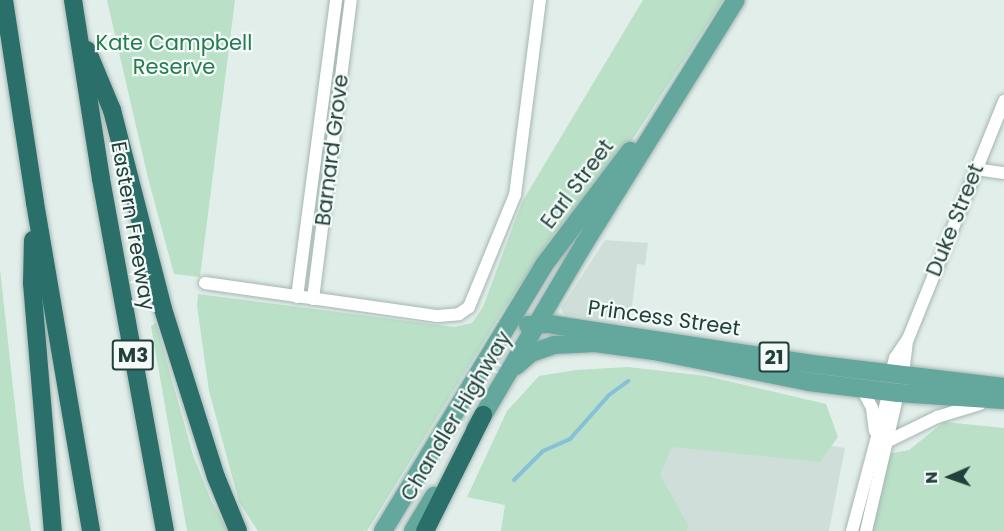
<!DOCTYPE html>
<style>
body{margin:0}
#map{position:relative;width:1004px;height:531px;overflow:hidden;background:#e2eeea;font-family:Poppins,sans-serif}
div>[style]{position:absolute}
.built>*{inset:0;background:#d0ded9}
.green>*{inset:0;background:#bae0c8}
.stream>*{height:4px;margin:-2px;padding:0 2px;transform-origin:2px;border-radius:2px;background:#86c1d7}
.roads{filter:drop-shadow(0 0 2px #a4b6b2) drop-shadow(0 0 2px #a4b6b2)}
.minor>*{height:12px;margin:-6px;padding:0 6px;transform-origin:6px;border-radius:6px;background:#fff}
.primary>*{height:18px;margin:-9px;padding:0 9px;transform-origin:9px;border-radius:9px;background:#63a79d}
.motorway>*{height:18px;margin:-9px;padding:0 9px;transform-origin:9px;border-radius:9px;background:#2a6f69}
span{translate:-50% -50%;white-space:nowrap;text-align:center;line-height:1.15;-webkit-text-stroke:4.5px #f3faf7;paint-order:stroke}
.shield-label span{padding:2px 4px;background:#f3faf7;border:2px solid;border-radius:4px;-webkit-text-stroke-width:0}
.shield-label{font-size:20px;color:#21403b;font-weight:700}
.park-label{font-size:21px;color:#277b51}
.street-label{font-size:21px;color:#21403b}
.north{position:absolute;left:920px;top:447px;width:60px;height:60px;-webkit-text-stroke:4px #f3faf7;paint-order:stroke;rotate:268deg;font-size:16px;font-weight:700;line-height:24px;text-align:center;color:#21403b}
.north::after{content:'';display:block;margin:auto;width:21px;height:27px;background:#21403b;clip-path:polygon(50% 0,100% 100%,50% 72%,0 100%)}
</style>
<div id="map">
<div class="built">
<div style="clip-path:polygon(605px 240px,648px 243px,645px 265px,637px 264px,630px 323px,564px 314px,561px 308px)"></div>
<div style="clip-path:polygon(563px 403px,845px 448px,829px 531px,539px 531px)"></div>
</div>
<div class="green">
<div style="clip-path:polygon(107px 0,235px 0,200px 277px,174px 274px,148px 178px)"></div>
<div style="clip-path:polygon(643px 0,723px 0,627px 148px,551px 238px,502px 312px,367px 531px,258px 531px,239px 502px,209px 391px,197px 306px,198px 294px,454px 327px,472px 323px,483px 307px,522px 202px)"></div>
<div style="clip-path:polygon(0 269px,24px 487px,31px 531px,0 531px)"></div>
<div style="clip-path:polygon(156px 323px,193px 455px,211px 500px,228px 531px,187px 531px,151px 326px)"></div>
<div style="clip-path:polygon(628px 367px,706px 376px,826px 404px,838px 437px,820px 462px,672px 447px,660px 475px,688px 525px,687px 531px,501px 531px,505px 505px,467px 497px,507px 411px,539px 376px,576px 370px)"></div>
<div style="clip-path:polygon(944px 422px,1004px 428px,1004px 531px,870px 531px,888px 454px,909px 450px)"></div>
</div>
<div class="stream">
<div style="left:514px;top:480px;width:41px;rotate:-45deg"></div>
<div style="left:543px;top:451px;width:30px;rotate:-24deg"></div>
<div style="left:570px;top:439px;width:59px;rotate:-48.4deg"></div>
<div style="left:609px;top:395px;width:24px;rotate:-36deg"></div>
</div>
<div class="roads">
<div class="minor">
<div style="left:975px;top:169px;width:29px;rotate:8deg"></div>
<div style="left:205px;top:283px;width:235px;rotate:8.1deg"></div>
<div style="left:438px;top:316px;width:21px;rotate:-5deg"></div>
<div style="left:459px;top:314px;width:12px;rotate:-35deg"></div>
<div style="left:469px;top:307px;width:121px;rotate:-67.7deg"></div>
<div style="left:515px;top:195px;width:197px;rotate:-82.7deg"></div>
<div style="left:297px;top:297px;width:300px;rotate:-82.5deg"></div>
<div style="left:313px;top:299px;width:301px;rotate:-82.8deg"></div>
<div style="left:891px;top:373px;width:16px;rotate:-75deg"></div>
<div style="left:895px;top:358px;width:23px;rotate:-56deg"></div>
<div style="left:908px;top:339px;width:257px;rotate:-68deg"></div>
<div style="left:903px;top:374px;width:31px;rotate:-83deg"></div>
<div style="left:862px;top:389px;width:21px;rotate:62deg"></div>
<div style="left:872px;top:408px;width:23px;rotate:83deg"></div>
<div style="left:888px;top:441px;width:55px;rotate:-26.1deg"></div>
<div style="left:937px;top:417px;width:45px;rotate:-16.8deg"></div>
<div style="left:852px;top:531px;width:144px;rotate:-75.1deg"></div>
<div style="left:866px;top:531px;width:142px;rotate:-76.9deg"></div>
</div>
<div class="primary">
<div style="left:528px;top:325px;width:21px;rotate:-3deg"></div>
<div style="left:549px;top:324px;width:266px;rotate:8.6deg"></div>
<div style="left:812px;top:364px;width:193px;rotate:6.8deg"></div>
<div style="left:516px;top:366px;width:20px;rotate:-41deg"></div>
<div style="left:531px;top:353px;width:24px;rotate:-19deg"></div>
<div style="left:554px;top:345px;width:41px;rotate:-2.8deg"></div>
<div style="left:595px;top:343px;width:60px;rotate:7.7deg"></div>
<div style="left:654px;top:351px;width:158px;rotate:11.3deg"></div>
<div style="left:809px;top:382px;width:90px;rotate:7deg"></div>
<div style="left:898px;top:393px;width:106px;rotate:3.8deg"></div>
<div style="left:475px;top:429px;width:215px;rotate:-59.5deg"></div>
<div style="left:584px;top:244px;width:287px;rotate:-58.1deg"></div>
<div style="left:383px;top:531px;width:311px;rotate:-58.8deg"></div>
<div style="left:544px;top:265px;width:143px;rotate:-53deg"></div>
<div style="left:413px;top:531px;width:41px;rotate:-59deg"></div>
</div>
<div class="motorway">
<div style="left:4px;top:0;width:205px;rotate:81.3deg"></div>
<div style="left:35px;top:203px;width:333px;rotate:80.3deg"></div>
<div style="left:73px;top:0;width:181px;rotate:81.1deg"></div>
<div style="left:101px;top:179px;width:358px;rotate:79.7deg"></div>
<div style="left:87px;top:50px;width:65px;rotate:67.4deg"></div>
<div style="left:112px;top:110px;width:205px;rotate:75.6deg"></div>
<div style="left:163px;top:309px;width:176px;rotate:72.5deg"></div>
<div style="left:216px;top:477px;width:58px;rotate:67.8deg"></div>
<div style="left:33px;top:240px;width:43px;rotate:91.3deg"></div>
<div style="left:32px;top:283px;width:249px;rotate:85.2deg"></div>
<div style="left:425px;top:531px;width:130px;rotate:-63.4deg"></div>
</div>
</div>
<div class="shield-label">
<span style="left:133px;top:355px">M3</span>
<span style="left:774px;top:357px">21</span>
</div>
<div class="park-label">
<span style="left:174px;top:55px">Kate Campbell<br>Reserve</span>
</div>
<div class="street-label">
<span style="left:332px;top:150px;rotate:-83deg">Barnard Grove</span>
<span style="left:577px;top:184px;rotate:-53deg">Earl Street</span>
<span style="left:955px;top:220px;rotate:-68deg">Duke Street</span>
<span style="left:133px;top:226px;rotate:80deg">Eastern Freeway</span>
<span style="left:664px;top:318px;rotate:8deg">Princess Street</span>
<span style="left:456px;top:416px;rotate:-59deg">Chandler Highway</span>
</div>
<div class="north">N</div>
</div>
